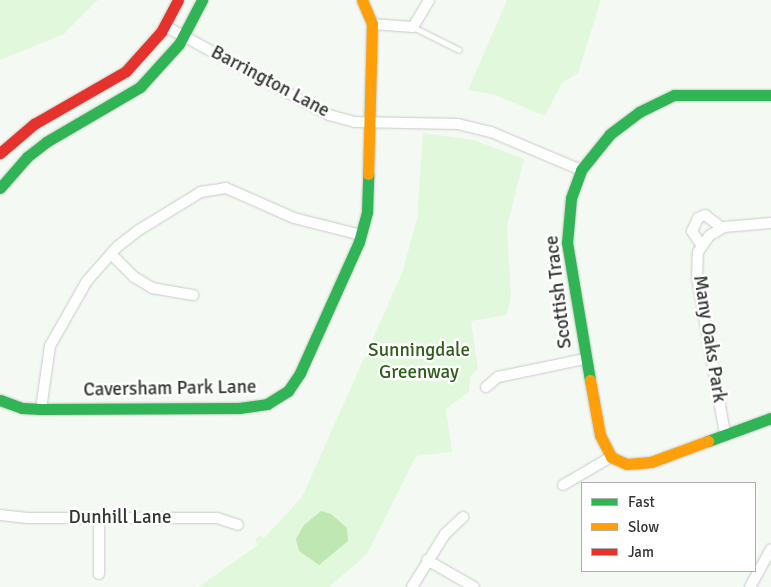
<!DOCTYPE html>
<style>
body{margin:0}
#map{position:relative;width:771px;height:587px;overflow:hidden;background:#f4faf3;font-family:Signika,sans-serif}
div>[style]{position:absolute}
.green>*{inset:0;background:#e2f8dc}
.water>*{inset:0;background:#bee7b2}
.roads{filter:drop-shadow(0 0 1px #c7ccc6) drop-shadow(0 0 1px #c7ccc6)}
.lane>*{height:5px;margin:-2.5px;padding:0 2.5px;transform-origin:2.5px;border-radius:2.5px;background:#fdfefd}
.street>*{height:10px;margin:-5px;padding:0 5px;transform-origin:5px;border-radius:5px;background:#fdfefd}
.fast>*{height:11px;margin:-5.5px;padding:0 5.5px;transform-origin:5.5px;border-radius:5.5px;background:#30b455}
.slow>*{height:11px;margin:-5.5px;padding:0 5.5px;transform-origin:5.5px;border-radius:5.5px;background:#ff9f0a}
.jam>*{height:11px;margin:-5.5px;padding:0 5.5px;transform-origin:5.5px;border-radius:5.5px;background:#e5322d}
span{translate:-50% -50%;white-space:nowrap;text-align:center;line-height:1.15;-webkit-text-stroke:5px #fff;paint-order:stroke}
.street-label{font-size:19px;color:#333732}
.park-label{font-size:19px;color:#2b5e17}
.legend{position:absolute;left:581px;top:482px;width:175px;height:90px;box-sizing:border-box;background:#fff;border:1px solid #adafad;margin:0;padding:6px 9px;list-style:none;font-size:15px;color:#333732}
.legend li{display:flex;align-items:center;gap:10px;height:25px}
.legend b{width:25px;border:1px solid #adafad}
</style>
<div id="map">
<div class="green">
<div style="clip-path:polygon(0 0,98px 0,64px 34px,0 60px)"></div>
<div style="clip-path:polygon(507px 0,601px 0,578px 73px,562px 83px,545px 116px,495px 95px,468px 90px)"></div>
<div style="clip-path:polygon(423px 133px,474px 140px,524px 159px,507px 227px,511px 294px,507px 315px,471px 321px,478px 369px,470px 377px,469px 392px,446px 409px,452px 452px,416px 456px,367px 554px,329px 587px,198px 587px,258px 545px,255px 539px,260px 535px,264px 538px,302px 497px,402px 273px,417px 219px)"></div>
</div>
<div class="water">
<div style="clip-path:polygon(321px 511px,331px 514px,347px 528px,348px 541px,319px 565px,299px 551px,296px 539px,304px 525px)"></div>
</div>
<div class="roads">
<div class="lane">
<div style="left:413px;top:27px;width:51px;rotate:26.6deg"></div>
</div>
<div class="street">
<div style="left:372px;top:24px;width:41px;rotate:4.2deg"></div>
<div style="left:413px;top:27px;width:31px;rotate:-59deg"></div>
<div style="left:165px;top:26px;width:187px;rotate:28.5deg"></div>
<div style="left:329px;top:115px;width:27px;rotate:15deg"></div>
<div style="left:355px;top:122px;width:103px;rotate:1.1deg"></div>
<div style="left:458px;top:124px;width:34px;rotate:14deg"></div>
<div style="left:491px;top:132px;width:98px;rotate:22.9deg"></div>
<div style="left:702px;top:246px;width:18px;rotate:-124deg"></div>
<div style="left:692px;top:231px;width:14px;rotate:-65deg"></div>
<div style="left:698px;top:218px;width:8px;rotate:-23deg"></div>
<div style="left:705px;top:215px;width:21px;rotate:37deg"></div>
<div style="left:111px;top:254px;width:33px;rotate:45deg"></div>
<div style="left:134px;top:277px;width:21px;rotate:31deg"></div>
<div style="left:152px;top:288px;width:42px;rotate:9.7deg"></div>
<div style="left:486px;top:387px;width:16px;rotate:-40deg"></div>
<div style="left:498px;top:377px;width:89px;rotate:-11.7deg"></div>
<div style="left:41px;top:409px;width:64px;rotate:-81.9deg"></div>
<div style="left:50px;top:346px;width:75px;rotate:-60.4deg"></div>
<div style="left:87px;top:281px;width:45px;rotate:-48.6deg"></div>
<div style="left:117px;top:247px;width:28px;rotate:-38deg"></div>
<div style="left:139px;top:230px;width:73px;rotate:-31.5deg"></div>
<div style="left:201px;top:192px;width:25px;rotate:-9deg"></div>
<div style="left:226px;top:188px;width:74px;rotate:23.8deg"></div>
<div style="left:294px;top:218px;width:69px;rotate:14.2deg"></div>
<div style="left:725px;top:433px;width:158px;rotate:-100.2deg"></div>
<div style="left:697px;top:278px;width:26px;rotate:-88deg"></div>
<div style="left:698px;top:252px;width:19px;rotate:-55deg"></div>
<div style="left:709px;top:236px;width:17px;rotate:-31deg"></div>
<div style="left:724px;top:227px;width:47px;rotate:-4.9deg"></div>
<div style="left:563px;top:485px;width:56px;rotate:-30.3deg"></div>
<div style="left:0;top:515px;width:28px;rotate:6deg"></div>
<div style="left:28px;top:518px;width:189px"></div>
<div style="left:217px;top:518px;width:22px;rotate:18deg"></div>
<div style="left:427px;top:560px;width:54px;rotate:29.9deg"></div>
<div style="left:99px;top:574px;width:56px;rotate:-90deg"></div>
<div style="left:412px;top:587px;width:62px;rotate:-58.1deg"></div>
<div style="left:445px;top:534px;width:25px;rotate:-43deg"></div>
<div style="left:750px;top:587px;width:43px;rotate:-61.1deg"></div>
</div>
<div class="fast">
<div style="left:0;top:188px;width:41px;rotate:-48.9deg"></div>
<div style="left:27px;top:157px;width:24px;rotate:-38deg"></div>
<div style="left:46px;top:142px;width:109px;rotate:-30.3deg"></div>
<div style="left:140px;top:87px;width:58px;rotate:-47.8deg"></div>
<div style="left:179px;top:44px;width:50px;rotate:-62.4deg"></div>
<div style="left:590px;top:380px;width:139px;rotate:-99.5deg"></div>
<div style="left:567px;top:243px;width:45px;rotate:-84.9deg"></div>
<div style="left:571px;top:198px;width:30px;rotate:-70deg"></div>
<div style="left:581px;top:170px;width:46px;rotate:-51.1deg"></div>
<div style="left:610px;top:134px;width:36px;rotate:-37deg"></div>
<div style="left:639px;top:112px;width:39px;rotate:-26deg"></div>
<div style="left:674px;top:95px;width:97px"></div>
<div style="left:0;top:400px;width:23px;rotate:20deg"></div>
<div style="left:22px;top:408px;width:19px;rotate:3deg"></div>
<div style="left:41px;top:409px;width:198px;rotate:-0.3deg"></div>
<div style="left:239px;top:408px;width:28px;rotate:-8deg"></div>
<div style="left:267px;top:404px;width:25px;rotate:-32deg"></div>
<div style="left:288px;top:391px;width:22px;rotate:-56deg"></div>
<div style="left:300px;top:373px;width:144px;rotate:-65.8deg"></div>
<div style="left:359px;top:242px;width:31px;rotate:-75deg"></div>
<div style="left:367px;top:212px;width:38px;rotate:-88deg"></div>
<div style="left:708px;top:441px;width:67px;rotate:-20.1deg"></div>
</div>
<div class="slow">
<div style="left:362px;top:0;width:26px;rotate:67deg"></div>
<div style="left:372px;top:24px;width:150px;rotate:91.5deg"></div>
<div style="left:590px;top:380px;width:56px;rotate:79.7deg"></div>
<div style="left:600px;top:435px;width:25px;rotate:63deg"></div>
<div style="left:611px;top:457px;width:17px;rotate:24deg"></div>
<div style="left:627px;top:464px;width:24px;rotate:-5deg"></div>
<div style="left:651px;top:462px;width:61px;rotate:-20.2deg"></div>
</div>
<div class="jam">
<div style="left:0;top:153px;width:45px;rotate:-40.5deg"></div>
<div style="left:34px;top:124px;width:106px;rotate:-29.9deg"></div>
<div style="left:126px;top:71px;width:52px;rotate:-48.1deg"></div>
<div style="left:161px;top:32px;width:36px;rotate:-62deg"></div>
</div>
</div>
<div class="street-label">
<span style="left:270px;top:82px;rotate:28deg">Barrington Lane</span>
<span style="left:559px;top:292px;rotate:-97deg">Scottish Trace</span>
<span style="left:709px;top:339px;rotate:81deg">Many Oaks Park</span>
<span style="left:170px;top:389px;rotate:-1deg">Caversham Park Lane</span>
<span style="left:120px;top:518px">Dunhill Lane</span>
</div>
<div class="park-label">
<span style="left:419px;top:362px">Sunningdale<br>Greenway</span>
</div>
<ul class="legend">
<li><b style="height:6px;background:#30b455"></b>Fast</li>
<li><b style="height:6px;background:#ff9f0a"></b>Slow</li>
<li><b style="height:6px;background:#e5322d"></b>Jam</li>
</ul>
</div>
